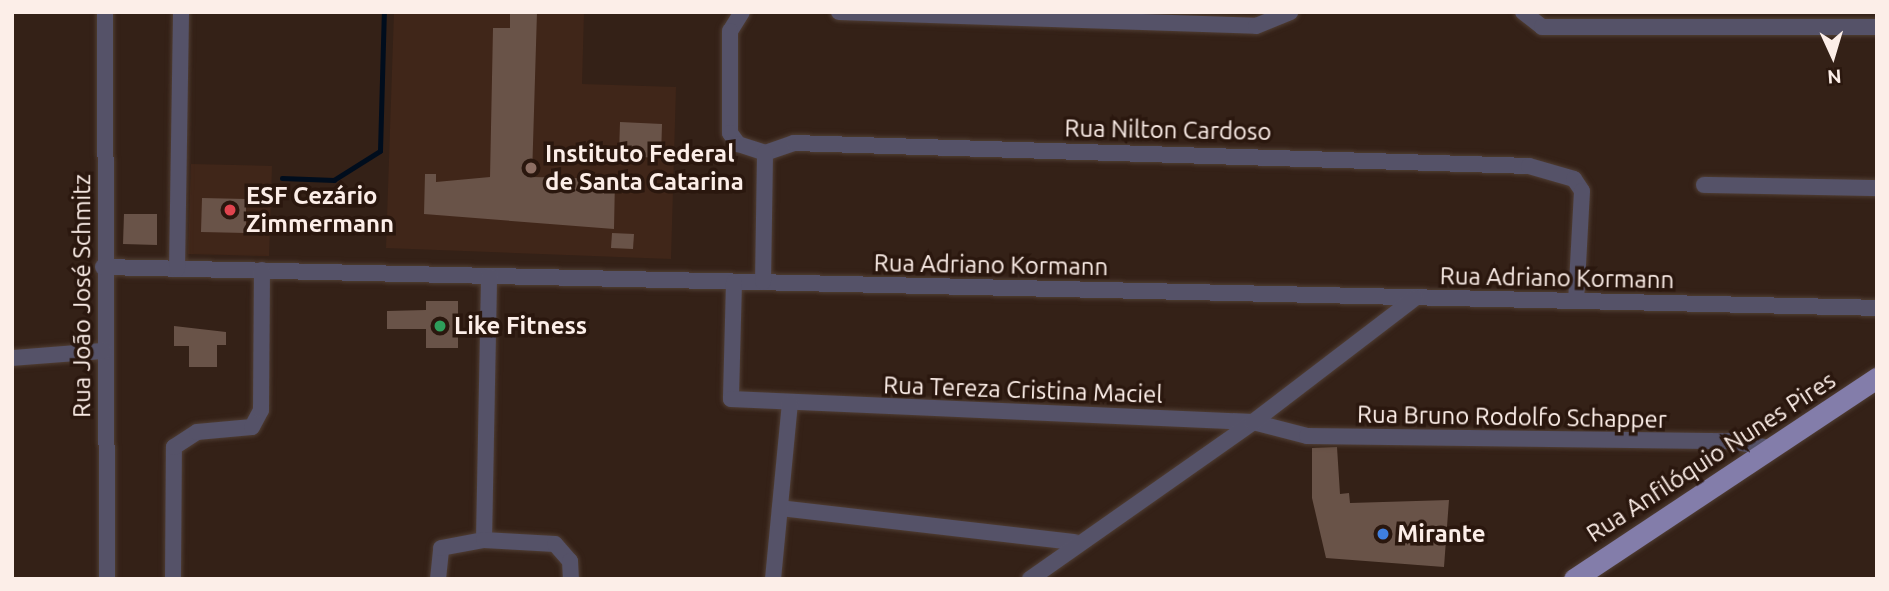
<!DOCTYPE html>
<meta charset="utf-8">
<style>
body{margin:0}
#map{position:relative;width:1889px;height:591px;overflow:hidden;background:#342117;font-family:Ubuntu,sans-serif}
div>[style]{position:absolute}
.built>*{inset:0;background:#402619}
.stream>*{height:4.5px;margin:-2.25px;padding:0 2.25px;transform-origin:2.25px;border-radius:2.25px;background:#000d1d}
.building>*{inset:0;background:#695348}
.roads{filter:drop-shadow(0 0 2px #503e34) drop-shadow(0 0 2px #503e34)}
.minor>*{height:16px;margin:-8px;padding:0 8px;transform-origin:8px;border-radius:8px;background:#555268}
.major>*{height:21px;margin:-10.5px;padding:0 10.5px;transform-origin:10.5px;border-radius:10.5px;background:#837daa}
.dots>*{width:19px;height:19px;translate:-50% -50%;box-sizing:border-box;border:4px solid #2a170e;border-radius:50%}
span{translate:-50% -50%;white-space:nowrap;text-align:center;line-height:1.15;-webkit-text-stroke:7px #2a170e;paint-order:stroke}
.street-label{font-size:24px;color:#fceee8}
.poi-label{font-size:24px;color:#fceee8;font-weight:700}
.left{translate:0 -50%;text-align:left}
.frame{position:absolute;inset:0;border:14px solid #fceee8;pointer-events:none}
.north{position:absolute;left:1798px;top:21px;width:70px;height:70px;-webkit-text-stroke:5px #2a170e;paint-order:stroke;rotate:176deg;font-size:19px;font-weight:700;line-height:28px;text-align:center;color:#fceee8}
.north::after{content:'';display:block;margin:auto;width:24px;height:32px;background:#fceee8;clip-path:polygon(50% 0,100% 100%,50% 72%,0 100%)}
</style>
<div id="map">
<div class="built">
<div style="clip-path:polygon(394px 12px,584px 12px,582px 84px,676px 87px,671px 259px,386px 248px)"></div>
<div style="clip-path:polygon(191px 164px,272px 166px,269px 256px,188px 254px)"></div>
</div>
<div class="stream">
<div style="left:282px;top:178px;width:52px;rotate:2.2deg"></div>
<div style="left:334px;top:180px;width:54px;rotate:-32.2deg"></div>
<div style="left:380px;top:151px;width:139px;rotate:-88.4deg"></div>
</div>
<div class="building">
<div style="clip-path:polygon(510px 12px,537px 12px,532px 177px,615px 179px,614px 229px,424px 214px,425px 174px,436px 174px,436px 182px,490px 177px,493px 28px,510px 28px)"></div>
<div style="clip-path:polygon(620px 122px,662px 124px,661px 158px,619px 156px)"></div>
<div style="clip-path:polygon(202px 198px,246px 199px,246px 233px,201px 232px)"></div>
<div style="clip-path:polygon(124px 214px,157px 214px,157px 245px,123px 244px)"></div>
<div style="clip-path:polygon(612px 233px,634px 234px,633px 249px,611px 248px)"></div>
<div style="clip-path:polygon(426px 301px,458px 301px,458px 348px,426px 348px,426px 329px,387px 329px,387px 311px,426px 310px)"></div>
<div style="clip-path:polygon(174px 326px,226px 332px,226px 345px,217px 345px,217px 367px,189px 367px,189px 346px,174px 346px)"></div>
<div style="clip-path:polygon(1337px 447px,1340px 494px,1349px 493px,1350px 503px,1449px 500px,1444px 567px,1326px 558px,1312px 498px,1312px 448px)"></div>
</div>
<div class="roads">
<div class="minor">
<div style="left:105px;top:12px;width:567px;rotate:89.8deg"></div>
<div style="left:742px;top:12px;width:22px;rotate:122deg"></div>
<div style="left:730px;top:31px;width:102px;rotate:90deg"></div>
<div style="left:730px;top:133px;width:14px;rotate:54deg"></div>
<div style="left:738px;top:144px;width:28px;rotate:18deg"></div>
<div style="left:839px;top:12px;width:417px;rotate:1.9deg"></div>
<div style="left:1256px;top:26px;width:37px;rotate:-22deg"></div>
<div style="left:1523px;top:12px;width:24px;rotate:38deg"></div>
<div style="left:1542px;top:27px;width:335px"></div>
<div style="left:765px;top:153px;width:31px;rotate:-19deg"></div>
<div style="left:794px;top:143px;width:735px;rotate:1.79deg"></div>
<div style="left:1529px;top:166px;width:47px;rotate:16.1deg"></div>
<div style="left:1574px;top:179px;width:14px;rotate:56deg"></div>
<div style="left:1582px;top:191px;width:110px;rotate:93.1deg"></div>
<div style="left:1704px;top:185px;width:173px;rotate:1deg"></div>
<div style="left:103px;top:267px;width:1774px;rotate:1.32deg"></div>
<div style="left:177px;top:269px;width:257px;rotate:-89.1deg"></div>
<div style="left:734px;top:282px;width:117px;rotate:91.5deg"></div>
<div style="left:731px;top:399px;width:523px;rotate:2.52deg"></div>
<div style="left:1253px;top:422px;width:56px;rotate:14.5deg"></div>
<div style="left:1307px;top:436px;width:423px;rotate:0.7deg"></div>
<div style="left:1730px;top:441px;width:42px;rotate:9.7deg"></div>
<div style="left:763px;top:282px;width:129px;rotate:-89.1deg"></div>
<div style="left:12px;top:358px;width:92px;rotate:-4.4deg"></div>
<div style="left:780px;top:508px;width:296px;rotate:6.6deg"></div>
<div style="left:484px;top:540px;width:264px;rotate:-88.9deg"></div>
<div style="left:173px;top:579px;width:132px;rotate:-89.6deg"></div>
<div style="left:174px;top:447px;width:27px;rotate:-33deg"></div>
<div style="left:197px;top:432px;width:55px;rotate:-5.2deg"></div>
<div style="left:252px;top:427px;width:19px;rotate:-62deg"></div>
<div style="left:261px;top:410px;width:140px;rotate:-89.6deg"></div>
<div style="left:438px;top:579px;width:31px;rotate:-84deg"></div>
<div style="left:441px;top:548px;width:44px;rotate:-10.5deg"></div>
<div style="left:484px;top:540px;width:71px;rotate:3.2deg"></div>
<div style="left:555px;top:544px;width:23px;rotate:49deg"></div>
<div style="left:570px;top:561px;width:18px;rotate:87deg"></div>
<div style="left:773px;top:579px;width:177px;rotate:-84.5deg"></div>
<div style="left:1030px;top:579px;width:273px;rotate:-35.1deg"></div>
<div style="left:1253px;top:422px;width:204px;rotate:-37.4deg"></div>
</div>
<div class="major">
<div style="left:1574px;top:579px;width:364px;rotate:-33.6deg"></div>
</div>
</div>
<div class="dots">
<div style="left:531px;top:168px;background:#8d6e63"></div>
<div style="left:230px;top:210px;background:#e0444e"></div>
<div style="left:440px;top:326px;background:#2e9e5b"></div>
<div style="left:1383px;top:534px;background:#3f7fe0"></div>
</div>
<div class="street-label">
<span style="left:1168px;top:130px;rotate:1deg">Rua Nilton Cardoso</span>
<span style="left:991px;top:265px;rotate:1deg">Rua Adriano Kormann</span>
<span style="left:1557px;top:278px;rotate:1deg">Rua Adriano Kormann</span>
<span style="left:82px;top:296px;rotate:-90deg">Rua João José Schmitz</span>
<span style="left:1023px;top:390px;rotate:2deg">Rua Tereza Cristina Maciel</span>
<span style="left:1512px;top:417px;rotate:1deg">Rua Bruno Rodolfo Schapper</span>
<span style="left:1711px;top:457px;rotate:-33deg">Rua Anfilóquio Nunes Pires</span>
</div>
<div class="poi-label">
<span class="left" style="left:545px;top:168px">Instituto Federal<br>de Santa Catarina</span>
<span class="left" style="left:246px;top:210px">ESF Cezário<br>Zimmermann</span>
<span class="left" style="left:454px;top:326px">Like Fitness</span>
<span class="left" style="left:1397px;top:534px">Mirante</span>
</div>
<div class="frame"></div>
<div class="north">N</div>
</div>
